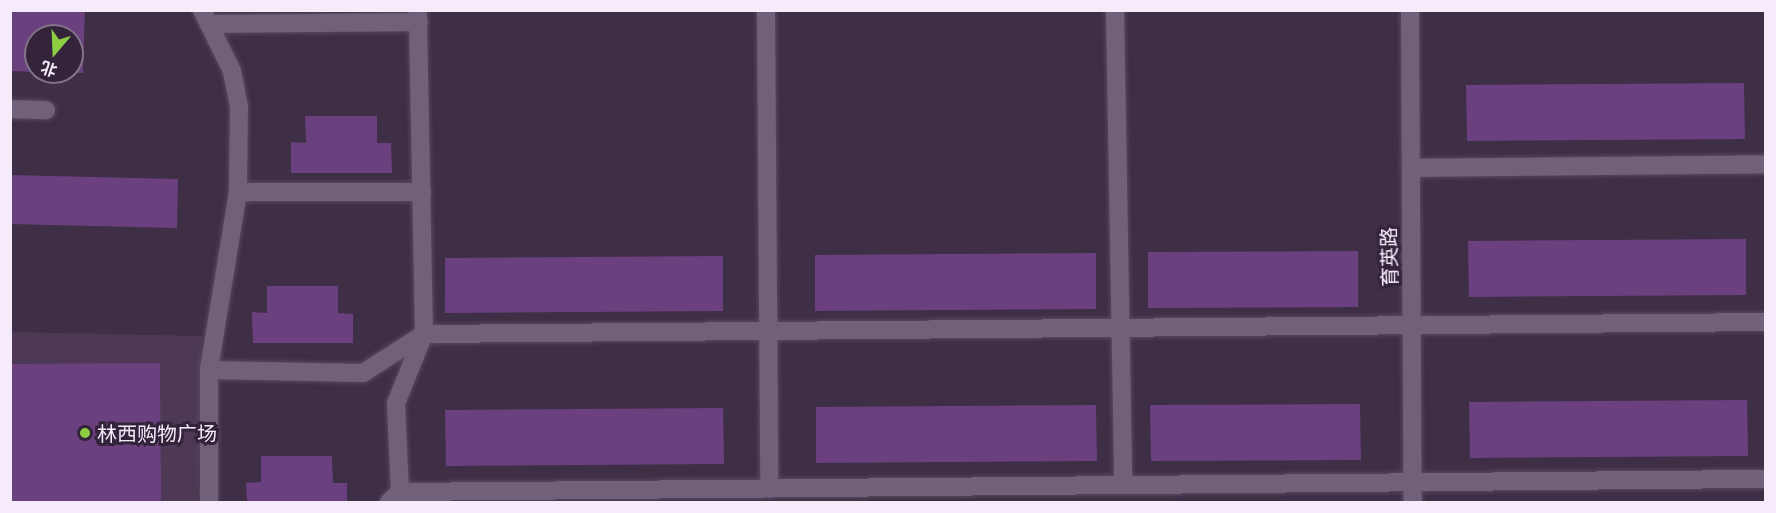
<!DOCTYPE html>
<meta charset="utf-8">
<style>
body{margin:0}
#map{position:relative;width:1776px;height:513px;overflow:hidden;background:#3e2e46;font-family:"Golos Text","Noto Sans SC",sans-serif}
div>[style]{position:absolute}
.built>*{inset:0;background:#4d3956}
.building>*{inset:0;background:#6b407e}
.roads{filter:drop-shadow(0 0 2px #57495d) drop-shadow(0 0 2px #57495d)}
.lane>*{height:18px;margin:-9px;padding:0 9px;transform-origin:9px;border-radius:9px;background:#71607a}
.street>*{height:18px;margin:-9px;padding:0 9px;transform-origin:9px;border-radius:9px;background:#71607a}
.dots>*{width:16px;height:16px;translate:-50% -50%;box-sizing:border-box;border:3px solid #34243b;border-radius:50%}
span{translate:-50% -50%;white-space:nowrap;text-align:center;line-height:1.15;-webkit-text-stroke:6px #34243b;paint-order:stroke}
.street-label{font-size:20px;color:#f5ebfa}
.poi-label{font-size:20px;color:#f5ebfa}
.left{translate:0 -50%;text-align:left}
.frame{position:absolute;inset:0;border:12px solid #f5ebfa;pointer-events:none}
.north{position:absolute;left:24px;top:24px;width:60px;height:60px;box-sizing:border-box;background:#34243b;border:2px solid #817487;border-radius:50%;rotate:199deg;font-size:16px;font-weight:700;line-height:24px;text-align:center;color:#f5ebfa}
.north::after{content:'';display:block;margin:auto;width:21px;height:27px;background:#8ece43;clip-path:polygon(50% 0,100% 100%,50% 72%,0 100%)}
</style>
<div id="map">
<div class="built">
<div style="clip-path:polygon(11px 332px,202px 336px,197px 502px,11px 502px)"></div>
</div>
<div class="building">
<div style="clip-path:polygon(10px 10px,85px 10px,83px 73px,72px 73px,72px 36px,36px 36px,36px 72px,10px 71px)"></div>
<div style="clip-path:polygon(1744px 83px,1745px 139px,1467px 141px,1466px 85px)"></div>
<div style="clip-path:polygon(305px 116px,377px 116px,377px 143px,391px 143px,392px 173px,291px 173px,291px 142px,306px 143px)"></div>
<div style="clip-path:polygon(10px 175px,178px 179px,177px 228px,10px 224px)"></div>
<div style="clip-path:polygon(1746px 239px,1746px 295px,1469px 297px,1468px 241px)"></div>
<div style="clip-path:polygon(1358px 251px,1358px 307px,1148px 308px,1148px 252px)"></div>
<div style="clip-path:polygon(1096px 253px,1096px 309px,815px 311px,815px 255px)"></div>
<div style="clip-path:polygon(723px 256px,723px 311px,445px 313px,445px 258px)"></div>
<div style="clip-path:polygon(267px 286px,338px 286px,338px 313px,353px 314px,353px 343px,253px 343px,252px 312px,267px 313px)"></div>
<div style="clip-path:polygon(160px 363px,161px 502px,10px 502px,10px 364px)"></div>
<div style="clip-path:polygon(1747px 400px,1748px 456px,1470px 458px,1469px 402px)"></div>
<div style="clip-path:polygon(1360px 404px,1361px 460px,1151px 461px,1150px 405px)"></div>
<div style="clip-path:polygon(1096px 405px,1097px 461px,816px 463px,816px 407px)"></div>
<div style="clip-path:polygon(723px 408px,724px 464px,446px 466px,445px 410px)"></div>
<div style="clip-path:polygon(261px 456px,332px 456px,333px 483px,347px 483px,347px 502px,247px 502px,246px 483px,261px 482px)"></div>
</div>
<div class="roads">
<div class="lane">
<div style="left:766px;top:10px;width:479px;rotate:89.6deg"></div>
<div style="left:1115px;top:10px;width:475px;rotate:89deg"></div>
<div style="left:209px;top:24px;width:210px;rotate:-0.5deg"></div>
<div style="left:10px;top:109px;width:36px;rotate:2deg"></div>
<div style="left:1411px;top:168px;width:355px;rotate:-0.6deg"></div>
<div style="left:238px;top:192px;width:184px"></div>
<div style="left:209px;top:370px;width:154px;rotate:1.1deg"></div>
<div style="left:363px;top:373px;width:72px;rotate:-32.6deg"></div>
<div style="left:424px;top:334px;width:1342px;rotate:-0.51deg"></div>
<div style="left:400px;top:492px;width:89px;rotate:-92.6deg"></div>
<div style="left:396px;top:403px;width:74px;rotate:-67.9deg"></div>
<div style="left:424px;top:334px;width:324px;rotate:-91.1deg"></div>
<div style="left:389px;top:502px;width:15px;rotate:-42deg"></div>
<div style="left:400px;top:492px;width:1366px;rotate:-0.55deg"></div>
</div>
<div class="street">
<div style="left:202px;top:10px;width:68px;rotate:63.8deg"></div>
<div style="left:232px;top:71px;width:36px;rotate:79deg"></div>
<div style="left:239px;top:106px;width:86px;rotate:90.7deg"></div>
<div style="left:238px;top:192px;width:180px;rotate:99.3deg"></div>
<div style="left:209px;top:370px;width:132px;rotate:90deg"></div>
<div style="left:1410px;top:10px;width:492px;rotate:89.7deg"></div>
</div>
</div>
<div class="dots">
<div style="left:85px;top:433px;background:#8ece43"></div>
</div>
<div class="street-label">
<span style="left:1389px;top:257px;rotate:-91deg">育英路</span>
</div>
<div class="poi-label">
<span class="left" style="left:97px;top:433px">林西购物广场</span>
</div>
<div class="frame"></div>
<div class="north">北</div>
</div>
